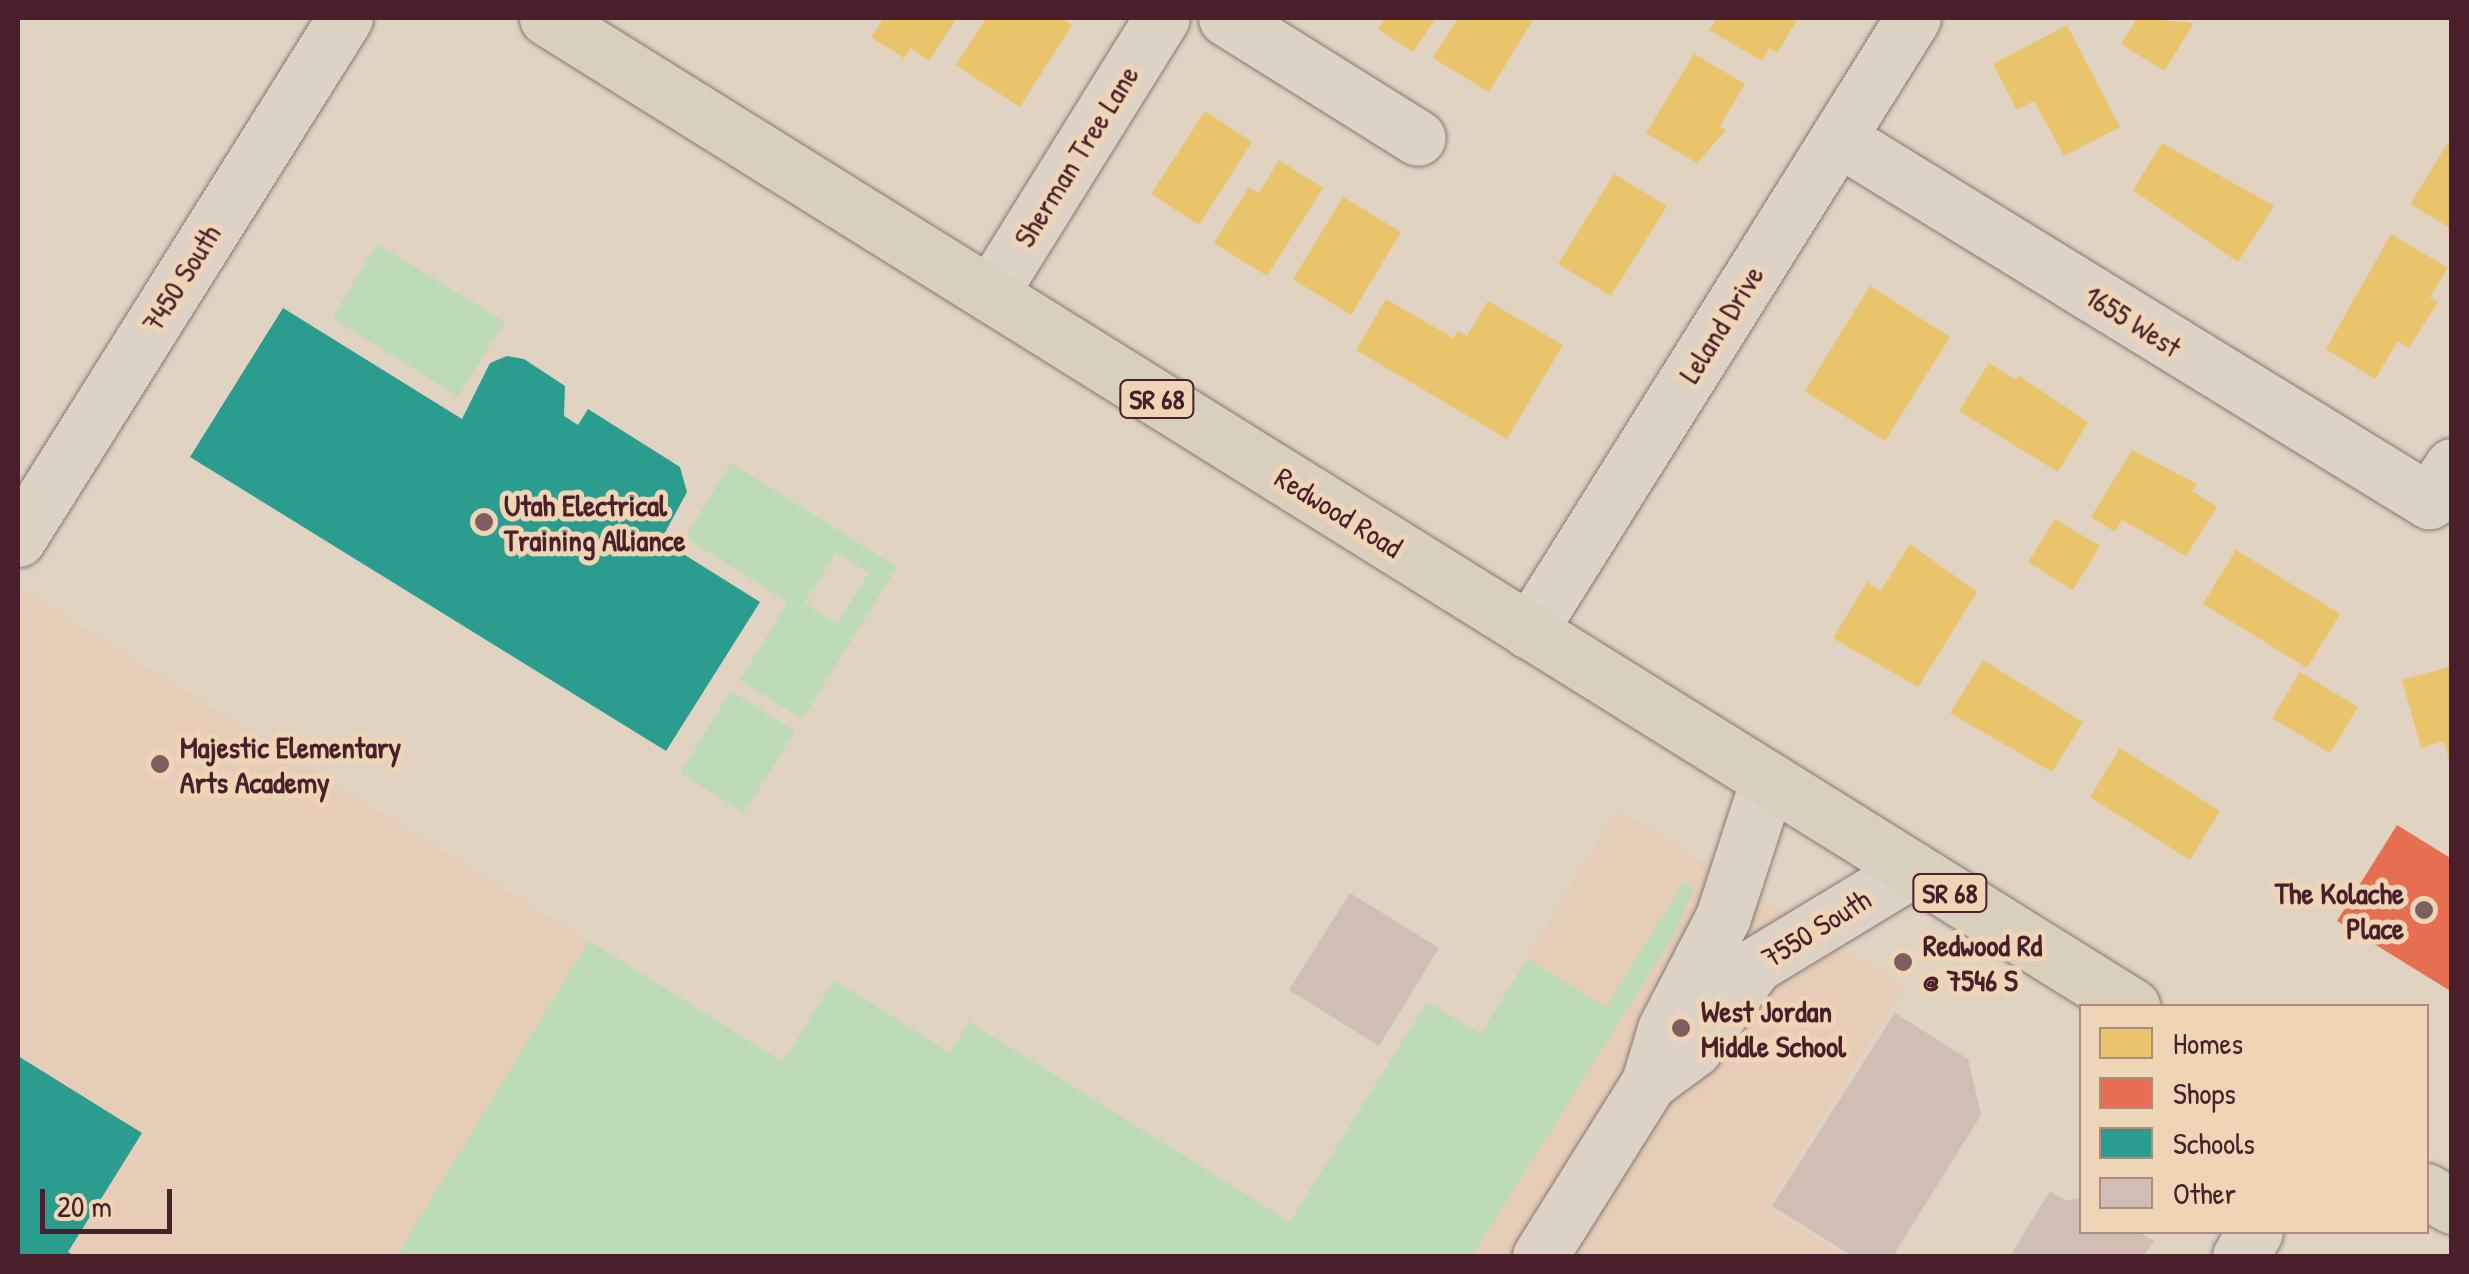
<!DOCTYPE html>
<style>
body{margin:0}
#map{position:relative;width:2469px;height:1274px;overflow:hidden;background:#e0d3c2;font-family:"Patrick Hand",sans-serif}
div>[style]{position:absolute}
.built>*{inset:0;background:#e6cdb7}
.green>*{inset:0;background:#bcdbb6}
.homes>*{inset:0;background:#e9c46a}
.shops>*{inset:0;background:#e76f51}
.schools>*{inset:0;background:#2a9d8f}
.building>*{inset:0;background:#d0beb5}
.roads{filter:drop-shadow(0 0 2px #867872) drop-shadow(0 0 2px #867872)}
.minor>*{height:55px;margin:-27.5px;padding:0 27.5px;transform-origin:27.5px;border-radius:27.5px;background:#dcd2c6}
.major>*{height:55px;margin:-27.5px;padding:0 27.5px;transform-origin:27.5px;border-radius:27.5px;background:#d8d0bc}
.dots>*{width:28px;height:28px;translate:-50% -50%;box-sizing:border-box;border:5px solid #edd5b5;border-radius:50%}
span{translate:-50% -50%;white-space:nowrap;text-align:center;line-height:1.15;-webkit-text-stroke:10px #edd5b5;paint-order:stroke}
.shield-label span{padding:2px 8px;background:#edd5b5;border:2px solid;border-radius:8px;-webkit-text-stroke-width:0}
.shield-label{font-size:28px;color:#4a1f2b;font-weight:700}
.street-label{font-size:30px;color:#4a1f2b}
.poi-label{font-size:30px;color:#4a1f2b;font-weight:700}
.left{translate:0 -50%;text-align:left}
.right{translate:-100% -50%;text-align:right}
.frame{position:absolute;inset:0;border:20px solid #4a1f2b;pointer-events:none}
.legend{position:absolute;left:2079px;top:1004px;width:350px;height:230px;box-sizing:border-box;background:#edd5b5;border:2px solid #ac8c7e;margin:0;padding:12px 18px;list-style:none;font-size:30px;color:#4a1f2b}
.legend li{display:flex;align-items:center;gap:20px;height:50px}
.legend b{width:50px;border:2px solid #ac8c7e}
.scale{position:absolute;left:40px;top:1189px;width:132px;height:45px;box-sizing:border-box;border:5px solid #4a1f2b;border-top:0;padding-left:12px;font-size:30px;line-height:35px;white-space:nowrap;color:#4a1f2b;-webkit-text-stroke:8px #edd5b5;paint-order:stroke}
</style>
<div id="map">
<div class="built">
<div style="clip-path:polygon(18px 587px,782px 1062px,834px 980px,950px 1053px,969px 1022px,1290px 1222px,1427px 1002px,1481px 1034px,1617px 809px,1904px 986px,1766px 1208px,1845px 1256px,18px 1256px)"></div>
</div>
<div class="green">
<div style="clip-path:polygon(377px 244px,505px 322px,458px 396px,332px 318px)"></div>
<div style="clip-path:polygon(evenodd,731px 463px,897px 567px,802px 719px,740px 680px,788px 602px,685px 537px,731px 463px,836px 553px,869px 573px,837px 624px,804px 603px,836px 553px)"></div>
<div style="clip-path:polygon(731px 691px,795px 731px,744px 813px,680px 773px)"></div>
<div style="clip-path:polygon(1684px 881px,1694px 889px,1674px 935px,1472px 1256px,396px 1256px,589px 941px,783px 1062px,834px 980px,950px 1053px,969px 1022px,1290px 1222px,1427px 1002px,1481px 1034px,1527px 959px,1606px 1007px)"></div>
</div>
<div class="homes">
<div style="clip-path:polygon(884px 18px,957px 18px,929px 61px,911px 48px,904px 58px,871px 37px)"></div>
<div style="clip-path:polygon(986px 18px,1061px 18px,1072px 25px,1020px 107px,956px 65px)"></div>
<div style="clip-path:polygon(1386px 18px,1436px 18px,1413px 52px,1378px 29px)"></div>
<div style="clip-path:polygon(1458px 18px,1534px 18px,1489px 92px,1433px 58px)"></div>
<div style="clip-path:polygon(1717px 18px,1798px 18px,1777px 53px,1769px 48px,1762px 61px,1709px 30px)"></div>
<div style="clip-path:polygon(2137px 18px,2194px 23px,2164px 71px,2121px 44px)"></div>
<div style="clip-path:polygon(2067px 25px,2120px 127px,2064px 156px,2034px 101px,2017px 110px,1993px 64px)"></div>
<div style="clip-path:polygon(1694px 54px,1745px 84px,1720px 126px,1726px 130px,1697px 163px,1646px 133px)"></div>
<div style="clip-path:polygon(1205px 111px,1252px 142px,1199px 225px,1151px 194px)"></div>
<div style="clip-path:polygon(2452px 136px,2452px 229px,2410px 204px)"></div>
<div style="clip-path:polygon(2162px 143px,2274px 206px,2238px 262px,2133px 190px)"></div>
<div style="clip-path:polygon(1279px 160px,1323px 188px,1267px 276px,1214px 243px,1249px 187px,1259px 193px)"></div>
<div style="clip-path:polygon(1614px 174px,1667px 206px,1611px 296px,1558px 264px)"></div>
<div style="clip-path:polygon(1343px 197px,1401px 232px,1351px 315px,1293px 279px)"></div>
<div style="clip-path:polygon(2391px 234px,2448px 268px,2430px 297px,2438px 302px,2409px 348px,2398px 341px,2375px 379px,2326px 349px)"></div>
<div style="clip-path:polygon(1870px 286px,1950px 337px,1885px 441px,1805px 391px)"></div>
<div style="clip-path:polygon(1386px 299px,1453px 338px,1458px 331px,1467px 336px,1488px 301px,1563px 345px,1507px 439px,1356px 350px)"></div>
<div style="clip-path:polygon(1989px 363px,2016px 380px,2018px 375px,2088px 422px,2058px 472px,1959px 411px)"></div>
<div style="clip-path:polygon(2132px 450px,2197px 484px,2192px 491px,2217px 507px,2186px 556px,2122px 520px,2115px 532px,2091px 517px)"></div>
<div style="clip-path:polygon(2055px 519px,2100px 546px,2073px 590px,2028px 562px)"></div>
<div style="clip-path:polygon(1910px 544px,1977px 592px,1918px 687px,1833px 638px,1867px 582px,1881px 591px)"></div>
<div style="clip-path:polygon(2236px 550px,2340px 614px,2307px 668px,2203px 604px)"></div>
<div style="clip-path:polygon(1983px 660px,2083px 722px,2052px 772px,1950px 713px)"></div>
<div style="clip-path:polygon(2452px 666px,2452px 765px,2450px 765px,2444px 741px,2421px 748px,2402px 680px)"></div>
<div style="clip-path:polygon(2300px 672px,2358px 707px,2330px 753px,2272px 718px)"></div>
<div style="clip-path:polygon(2120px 748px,2220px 811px,2190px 860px,2090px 797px)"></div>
</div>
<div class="shops">
<div style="clip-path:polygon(2397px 825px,2452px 859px,2452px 992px,2337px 921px)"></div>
</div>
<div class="schools">
<div style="clip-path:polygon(283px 308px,462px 419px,490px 363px,507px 356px,524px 359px,565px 386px,564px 416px,578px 425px,588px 409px,680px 467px,687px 492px,661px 540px,760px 602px,666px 751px,190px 457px)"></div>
<div style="clip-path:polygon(18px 1056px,142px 1133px,68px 1252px,75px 1256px,18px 1256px)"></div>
</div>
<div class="building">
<div style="clip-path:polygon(1350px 893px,1439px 948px,1379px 1046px,1289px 990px)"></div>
<div style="clip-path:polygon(1895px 1013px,1968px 1059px,1981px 1115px,1893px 1256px,1852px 1256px,1772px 1206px)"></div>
<div style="clip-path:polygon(2050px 1191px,2067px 1201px,2082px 1197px,2082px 1232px,2139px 1232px,2154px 1241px,2144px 1256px,2010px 1256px)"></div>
</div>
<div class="roads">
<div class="minor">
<div style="left:1226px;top:18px;width:226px;rotate:32deg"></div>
<div style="left:1838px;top:138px;width:694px;rotate:31.56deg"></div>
<div style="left:2429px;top:501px;width:42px;rotate:-56.7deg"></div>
<div style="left:990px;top:294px;width:325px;rotate:-58.1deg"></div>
<div style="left:18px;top:539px;width:615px;rotate:-57.89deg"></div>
<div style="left:1529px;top:631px;width:723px;rotate:-57.94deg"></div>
<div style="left:1652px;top:1080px;width:52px;rotate:-36.4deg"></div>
<div style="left:1694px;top:1049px;width:104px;rotate:-54deg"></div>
<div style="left:1755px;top:965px;width:184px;rotate:-31.2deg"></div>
<div style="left:1540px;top:1256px;width:205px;rotate:-57.9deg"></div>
<div style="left:1649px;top:1082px;width:55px;rotate:-73.2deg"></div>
<div style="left:1665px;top:1029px;width:126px;rotate:-62.6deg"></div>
<div style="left:1723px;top:917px;width:144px;rotate:-71.8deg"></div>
<div style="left:2240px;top:1256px;width:28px;rotate:-58deg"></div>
</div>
<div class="major">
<div style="left:547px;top:18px;width:1868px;rotate:31.94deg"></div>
<div style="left:2426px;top:1191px;width:30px;rotate:30deg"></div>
</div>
</div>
<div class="dots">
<div style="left:484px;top:522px;background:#7e5e60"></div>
<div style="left:160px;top:764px;background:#7e5e60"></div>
<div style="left:2424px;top:910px;background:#7e5e60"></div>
<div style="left:1903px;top:962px;background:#7e5e60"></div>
<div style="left:1681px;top:1028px;background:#7e5e60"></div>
</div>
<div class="shield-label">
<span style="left:1157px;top:399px">SR 68</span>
<span style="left:1950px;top:893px">SR 68</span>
</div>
<div class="street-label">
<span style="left:1076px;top:156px;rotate:-58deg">Sherman Tree Lane</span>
<span style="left:181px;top:278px;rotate:-58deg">7450 South</span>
<span style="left:2133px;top:321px;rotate:32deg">1655 West</span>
<span style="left:1721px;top:324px;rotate:-58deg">Leland Drive</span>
<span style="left:1339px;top:512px;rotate:32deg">Redwood Road</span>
<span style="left:1816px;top:928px;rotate:-32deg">7550 South</span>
</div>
<div class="poi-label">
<span class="left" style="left:504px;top:522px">Utah Electrical<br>Training Alliance</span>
<span class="left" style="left:180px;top:764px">Majestic Elementary<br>Arts Academy</span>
<span class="right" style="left:2404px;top:910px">The Kolache<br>Place</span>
<span class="left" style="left:1923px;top:962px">Redwood Rd<br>@ 7546 S</span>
<span class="left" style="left:1701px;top:1028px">West Jordan<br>Middle School</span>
</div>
<div class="frame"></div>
<ul class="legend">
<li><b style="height:28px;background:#e9c46a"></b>Homes</li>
<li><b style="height:28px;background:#e76f51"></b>Shops</li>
<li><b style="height:28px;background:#2a9d8f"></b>Schools</li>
<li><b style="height:28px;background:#d0beb5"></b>Other</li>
</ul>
<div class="scale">20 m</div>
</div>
